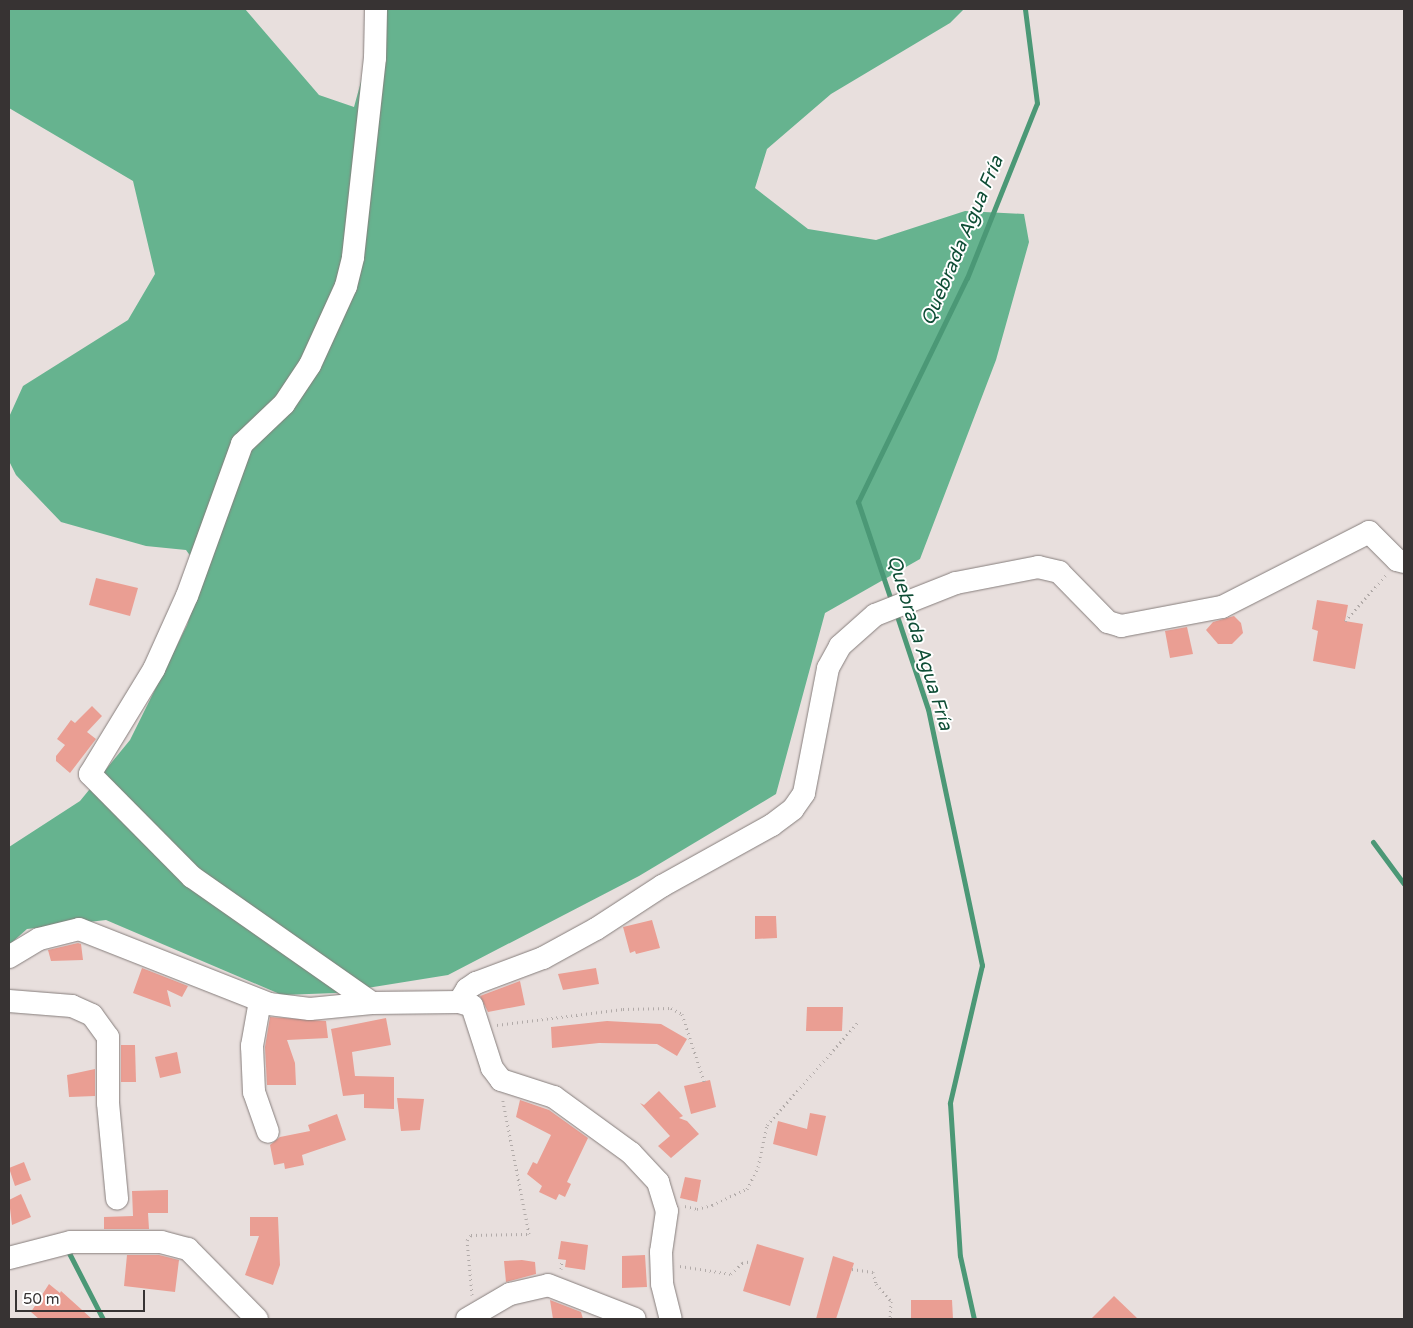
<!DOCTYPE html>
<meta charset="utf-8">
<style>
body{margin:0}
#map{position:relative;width:1413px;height:1328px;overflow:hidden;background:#e8dfdd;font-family:"Varela Round",sans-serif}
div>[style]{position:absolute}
.forest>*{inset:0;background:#66b38f}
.stream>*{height:5px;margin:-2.5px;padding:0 2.5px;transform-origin:2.5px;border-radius:2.5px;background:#4b9876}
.building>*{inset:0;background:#ea9e93}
.path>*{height:3px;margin-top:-1.5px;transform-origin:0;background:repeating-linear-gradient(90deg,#b2aba9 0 1px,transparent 0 5px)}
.roads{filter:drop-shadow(0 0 1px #867e7c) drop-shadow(0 0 1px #867e7c)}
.minor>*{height:22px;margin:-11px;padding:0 11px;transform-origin:11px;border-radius:11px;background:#fff}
span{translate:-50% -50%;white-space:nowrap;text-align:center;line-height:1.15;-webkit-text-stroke:4px #fff;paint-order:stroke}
.water-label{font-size:19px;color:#0e4d35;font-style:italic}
.frame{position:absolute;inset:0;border:10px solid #373333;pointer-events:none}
.scale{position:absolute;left:15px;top:1290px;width:130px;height:22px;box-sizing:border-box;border:2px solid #373333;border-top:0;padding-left:6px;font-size:15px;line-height:18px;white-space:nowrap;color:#373333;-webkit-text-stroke:4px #fff;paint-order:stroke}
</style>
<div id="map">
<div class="forest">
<div style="clip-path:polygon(9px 9px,245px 9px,319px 95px,354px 107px,381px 9px,964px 9px,950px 23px,831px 94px,767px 149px,755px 188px,808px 229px,876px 240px,965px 211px,1024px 214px,1029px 242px,996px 360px,920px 559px,825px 613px,776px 794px,639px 876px,448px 975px,336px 993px,282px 995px,106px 920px,27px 929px,9px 945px,9px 847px,80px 801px,130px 740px,187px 625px,202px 580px,202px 572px,186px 550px,146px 546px,61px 522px,16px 475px,9px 461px,9px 417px,23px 386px,128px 320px,155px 274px,133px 181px,9px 108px)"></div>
</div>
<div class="stream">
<div style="left:892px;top:603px;width:107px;rotate:-108.6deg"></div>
<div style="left:858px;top:502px;width:249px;rotate:-64.1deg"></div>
<div style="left:967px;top:278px;width:188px;rotate:-68.2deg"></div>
<div style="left:1037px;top:103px;width:95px;rotate:-97.3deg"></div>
<div style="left:896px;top:613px;width:101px;rotate:71.6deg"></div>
<div style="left:928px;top:709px;width:262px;rotate:78.1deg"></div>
<div style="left:982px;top:965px;width:142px;rotate:103.1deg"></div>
<div style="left:950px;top:1103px;width:153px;rotate:86.3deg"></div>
<div style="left:960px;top:1256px;width:65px;rotate:77.5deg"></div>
<div style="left:1373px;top:842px;width:52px;rotate:53.6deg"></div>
<div style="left:68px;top:1251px;width:76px;rotate:62.8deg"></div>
</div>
<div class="building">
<div style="clip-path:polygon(96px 578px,138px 588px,130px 616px,89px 605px)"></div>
<div style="clip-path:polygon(1317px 600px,1348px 605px,1345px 621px,1363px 624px,1355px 669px,1313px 661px,1318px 631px,1312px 629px)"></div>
<div style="clip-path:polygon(1234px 616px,1241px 623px,1243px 633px,1232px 644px,1218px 644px,1206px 630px,1213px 622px)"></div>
<div style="clip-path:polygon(1187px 627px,1193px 654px,1170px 658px,1165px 631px)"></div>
<div style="clip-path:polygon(92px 706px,102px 716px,87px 732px,96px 739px,70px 773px,56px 761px,56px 756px,65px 745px,57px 739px,71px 720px,75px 723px)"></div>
<div style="clip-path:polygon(755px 916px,776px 916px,777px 938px,755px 939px)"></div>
<div style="clip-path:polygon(652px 920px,660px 948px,636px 954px,635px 951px,630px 953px,623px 927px)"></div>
<div style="clip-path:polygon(78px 943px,81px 944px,83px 960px,51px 961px,48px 950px)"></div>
<div style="clip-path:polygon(142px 968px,188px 986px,182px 997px,167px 990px,171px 1007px,133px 993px)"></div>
<div style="clip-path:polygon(596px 968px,599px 984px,563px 990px,558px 974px)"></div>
<div style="clip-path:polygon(520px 981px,525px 1005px,488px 1012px,480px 996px)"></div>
<div style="clip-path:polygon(807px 1007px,843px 1007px,842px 1031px,806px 1031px)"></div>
<div style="clip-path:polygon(270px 1017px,326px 1021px,328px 1038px,287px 1040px,295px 1063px,296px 1085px,267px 1085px,265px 1047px)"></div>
<div style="clip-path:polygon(386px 1018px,391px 1045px,352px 1052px,355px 1076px,394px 1077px,394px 1109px,364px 1108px,364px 1094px,343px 1096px,331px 1029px)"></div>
<div style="clip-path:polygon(607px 1021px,661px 1024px,687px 1039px,677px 1056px,657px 1044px,599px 1043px,552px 1048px,551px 1027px)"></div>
<div style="clip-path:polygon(121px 1045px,135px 1045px,136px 1082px,121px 1082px)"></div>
<div style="clip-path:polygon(177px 1052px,181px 1073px,160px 1078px,155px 1057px)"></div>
<div style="clip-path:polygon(95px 1069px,95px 1096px,69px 1097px,67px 1075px)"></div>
<div style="clip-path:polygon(710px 1080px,716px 1107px,691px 1114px,684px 1086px)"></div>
<div style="clip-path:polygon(659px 1091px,683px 1116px,679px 1118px,687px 1121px,699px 1134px,671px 1158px,658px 1146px,670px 1136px,640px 1103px,644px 1105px)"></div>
<div style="clip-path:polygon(397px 1098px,424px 1099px,420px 1130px,401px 1131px)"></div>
<div style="clip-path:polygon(520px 1100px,549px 1110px,588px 1138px,567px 1182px,571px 1184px,565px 1197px,559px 1194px,556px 1200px,539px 1192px,542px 1186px,527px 1174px,533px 1162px,537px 1164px,551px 1135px,516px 1117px)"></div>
<div style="clip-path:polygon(810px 1113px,826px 1116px,817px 1156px,773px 1144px,778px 1121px,807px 1129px)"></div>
<div style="clip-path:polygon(337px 1114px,346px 1140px,302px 1155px,304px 1165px,285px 1169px,284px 1163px,274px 1165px,270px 1145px,280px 1137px,310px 1131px,308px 1125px)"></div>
<div style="clip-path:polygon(24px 1162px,31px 1180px,15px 1186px,9px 1168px)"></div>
<div style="clip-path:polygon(685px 1177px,701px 1180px,697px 1202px,680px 1198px)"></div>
<div style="clip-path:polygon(168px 1190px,168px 1213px,148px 1213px,149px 1229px,104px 1229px,104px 1217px,133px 1216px,132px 1191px)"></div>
<div style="clip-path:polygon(21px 1194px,31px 1217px,12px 1225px,9px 1200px)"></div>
<div style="clip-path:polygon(250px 1217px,278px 1217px,280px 1265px,273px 1285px,245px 1275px,259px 1236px,250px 1236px)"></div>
<div style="clip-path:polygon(561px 1241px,588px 1245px,585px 1270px,565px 1267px,566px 1260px,558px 1259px)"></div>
<div style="clip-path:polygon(757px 1244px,804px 1258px,790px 1306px,743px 1291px)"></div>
<div style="clip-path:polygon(127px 1255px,159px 1255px,179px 1260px,175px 1292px,124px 1286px)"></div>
<div style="clip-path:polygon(645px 1255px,647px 1287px,622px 1288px,622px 1256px)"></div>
<div style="clip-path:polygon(833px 1256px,854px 1263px,836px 1319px,816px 1319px)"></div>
<div style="clip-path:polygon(522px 1260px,535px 1262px,536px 1274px,506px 1282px,504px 1261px)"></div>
<div style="clip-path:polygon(49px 1284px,60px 1293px,61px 1291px,92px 1319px,39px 1319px,31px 1312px)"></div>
<div style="clip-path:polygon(1114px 1296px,1138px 1319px,1091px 1319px)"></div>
<div style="clip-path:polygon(550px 1300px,581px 1312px,583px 1319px,553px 1319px)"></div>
<div style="clip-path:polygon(911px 1300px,952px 1300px,953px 1319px,911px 1319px)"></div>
</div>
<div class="path">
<div style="left:1345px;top:621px;width:62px;rotate:-48.3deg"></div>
<div style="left:497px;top:1025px;width:127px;rotate:-7.2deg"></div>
<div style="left:623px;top:1009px;width:48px;rotate:-1.2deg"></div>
<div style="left:671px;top:1008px;width:13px;rotate:29deg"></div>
<div style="left:682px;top:1014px;width:71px;rotate:71.8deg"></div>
<div style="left:685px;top:1206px;width:12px;rotate:14deg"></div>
<div style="left:697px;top:1209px;width:16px;rotate:-15deg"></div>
<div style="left:712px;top:1205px;width:38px;rotate:-25deg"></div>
<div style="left:747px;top:1189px;width:25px;rotate:-63deg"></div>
<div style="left:758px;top:1167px;width:43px;rotate:-77.9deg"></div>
<div style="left:767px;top:1125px;width:137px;rotate:-48.5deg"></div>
<div style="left:680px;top:1266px;width:52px;rotate:8.9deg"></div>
<div style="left:731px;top:1274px;width:16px;rotate:-45deg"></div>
<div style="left:742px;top:1263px;width:10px;rotate:-11deg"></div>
<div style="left:561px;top:1269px;width:9px;rotate:-84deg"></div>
<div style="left:852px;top:1269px;width:21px;rotate:8deg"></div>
<div style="left:873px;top:1272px;width:12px;rotate:76deg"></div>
<div style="left:876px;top:1284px;width:23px;rotate:49deg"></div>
<div style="left:891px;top:1301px;width:18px;rotate:93deg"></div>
<div style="left:472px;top:1295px;width:55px;rotate:-95.2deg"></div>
<div style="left:467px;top:1240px;width:6px;rotate:-51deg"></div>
<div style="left:471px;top:1235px;width:58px;rotate:-1deg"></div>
<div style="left:529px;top:1234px;width:136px;rotate:-101.1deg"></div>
</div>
<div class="roads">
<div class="minor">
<div style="left:9px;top:957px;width:35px;rotate:-31deg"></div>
<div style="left:39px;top:939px;width:41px;rotate:-14deg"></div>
<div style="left:79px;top:929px;width:204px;rotate:21.5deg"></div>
<div style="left:269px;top:1004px;width:41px;rotate:7deg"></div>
<div style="left:310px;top:1009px;width:62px;rotate:-5.5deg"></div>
<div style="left:372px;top:1003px;width:87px;rotate:-0.7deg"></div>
<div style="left:459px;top:1002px;width:14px;rotate:17deg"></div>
<div style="left:472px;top:1006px;width:65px;rotate:72.1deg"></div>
<div style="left:492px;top:1068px;width:15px;rotate:53deg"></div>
<div style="left:501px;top:1080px;width:56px;rotate:17.8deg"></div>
<div style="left:554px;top:1097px;width:95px;rotate:36deg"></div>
<div style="left:631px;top:1153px;width:40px;rotate:47deg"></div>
<div style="left:658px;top:1182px;width:30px;rotate:73deg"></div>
<div style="left:667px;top:1211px;width:41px;rotate:98.3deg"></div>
<div style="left:661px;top:1252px;width:32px;rotate:88deg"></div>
<div style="left:662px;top:1284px;width:36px;rotate:76deg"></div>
<div style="left:9px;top:1001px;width:63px;rotate:4.5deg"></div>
<div style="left:72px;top:1006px;width:22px;rotate:24deg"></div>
<div style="left:92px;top:1015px;width:27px;rotate:54deg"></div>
<div style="left:108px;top:1037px;width:66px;rotate:90deg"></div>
<div style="left:108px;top:1103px;width:96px;rotate:84.6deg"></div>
<div style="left:260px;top:1001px;width:46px;rotate:100.1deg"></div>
<div style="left:252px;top:1046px;width:46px;rotate:87.5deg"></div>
<div style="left:254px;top:1092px;width:42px;rotate:70.7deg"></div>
<div style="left:459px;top:1002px;width:15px;rotate:-58deg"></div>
<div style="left:467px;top:989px;width:11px;rotate:-34deg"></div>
<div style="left:476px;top:983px;width:72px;rotate:-20.5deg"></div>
<div style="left:543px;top:958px;width:60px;rotate:-28.7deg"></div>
<div style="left:596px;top:929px;width:79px;rotate:-33.1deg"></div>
<div style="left:662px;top:886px;width:126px;rotate:-29deg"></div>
<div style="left:772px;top:825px;width:26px;rotate:-37deg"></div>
<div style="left:793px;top:809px;width:19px;rotate:-55deg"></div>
<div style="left:804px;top:793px;width:127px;rotate:-79.1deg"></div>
<div style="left:828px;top:668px;width:25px;rotate:-61deg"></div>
<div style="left:840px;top:646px;width:47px;rotate:-41.5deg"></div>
<div style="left:875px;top:615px;width:87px;rotate:-21.6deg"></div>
<div style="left:956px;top:583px;width:84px;rotate:-11deg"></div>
<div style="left:1038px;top:567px;width:22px;rotate:13deg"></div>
<div style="left:1059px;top:572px;width:70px;rotate:45.6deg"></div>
<div style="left:1108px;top:622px;width:14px;rotate:17deg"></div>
<div style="left:1121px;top:626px;width:103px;rotate:-10.7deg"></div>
<div style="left:1222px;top:607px;width:165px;rotate:-27deg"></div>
<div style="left:1369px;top:532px;width:40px;rotate:45deg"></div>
<div style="left:1397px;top:560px;width:7px;rotate:16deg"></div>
<div style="left:372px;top:1003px;width:220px;rotate:-145deg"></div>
<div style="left:192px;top:877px;width:145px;rotate:-134.7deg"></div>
<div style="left:90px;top:774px;width:123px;rotate:-58.6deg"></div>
<div style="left:154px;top:669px;width:80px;rotate:-65.7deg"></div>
<div style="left:187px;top:596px;width:162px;rotate:-70.1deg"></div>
<div style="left:242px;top:444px;width:58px;rotate:-43.6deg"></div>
<div style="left:284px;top:404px;width:47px;rotate:-56.3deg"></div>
<div style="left:310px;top:365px;width:87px;rotate:-65.5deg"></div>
<div style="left:346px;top:286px;width:30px;rotate:-76deg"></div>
<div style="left:353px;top:257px;width:200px;rotate:-83.7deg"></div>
<div style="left:375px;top:58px;width:49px;rotate:-88.8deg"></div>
<div style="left:9px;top:1258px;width:64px;rotate:-14.5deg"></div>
<div style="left:71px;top:1242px;width:90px"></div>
<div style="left:161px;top:1242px;width:28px;rotate:15deg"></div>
<div style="left:188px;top:1249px;width:98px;rotate:45.4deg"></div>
<div style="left:467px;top:1319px;width:50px;rotate:-30.2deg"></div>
<div style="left:510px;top:1294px;width:39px;rotate:-13deg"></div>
<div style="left:548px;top:1285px;width:93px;rotate:21.3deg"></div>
</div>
</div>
<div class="water-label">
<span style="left:963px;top:241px;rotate:-67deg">Quebrada Agua Fría</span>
<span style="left:919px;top:643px;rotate:73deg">Quebrada Agua Fría</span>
</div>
<div class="frame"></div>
<div class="scale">50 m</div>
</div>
